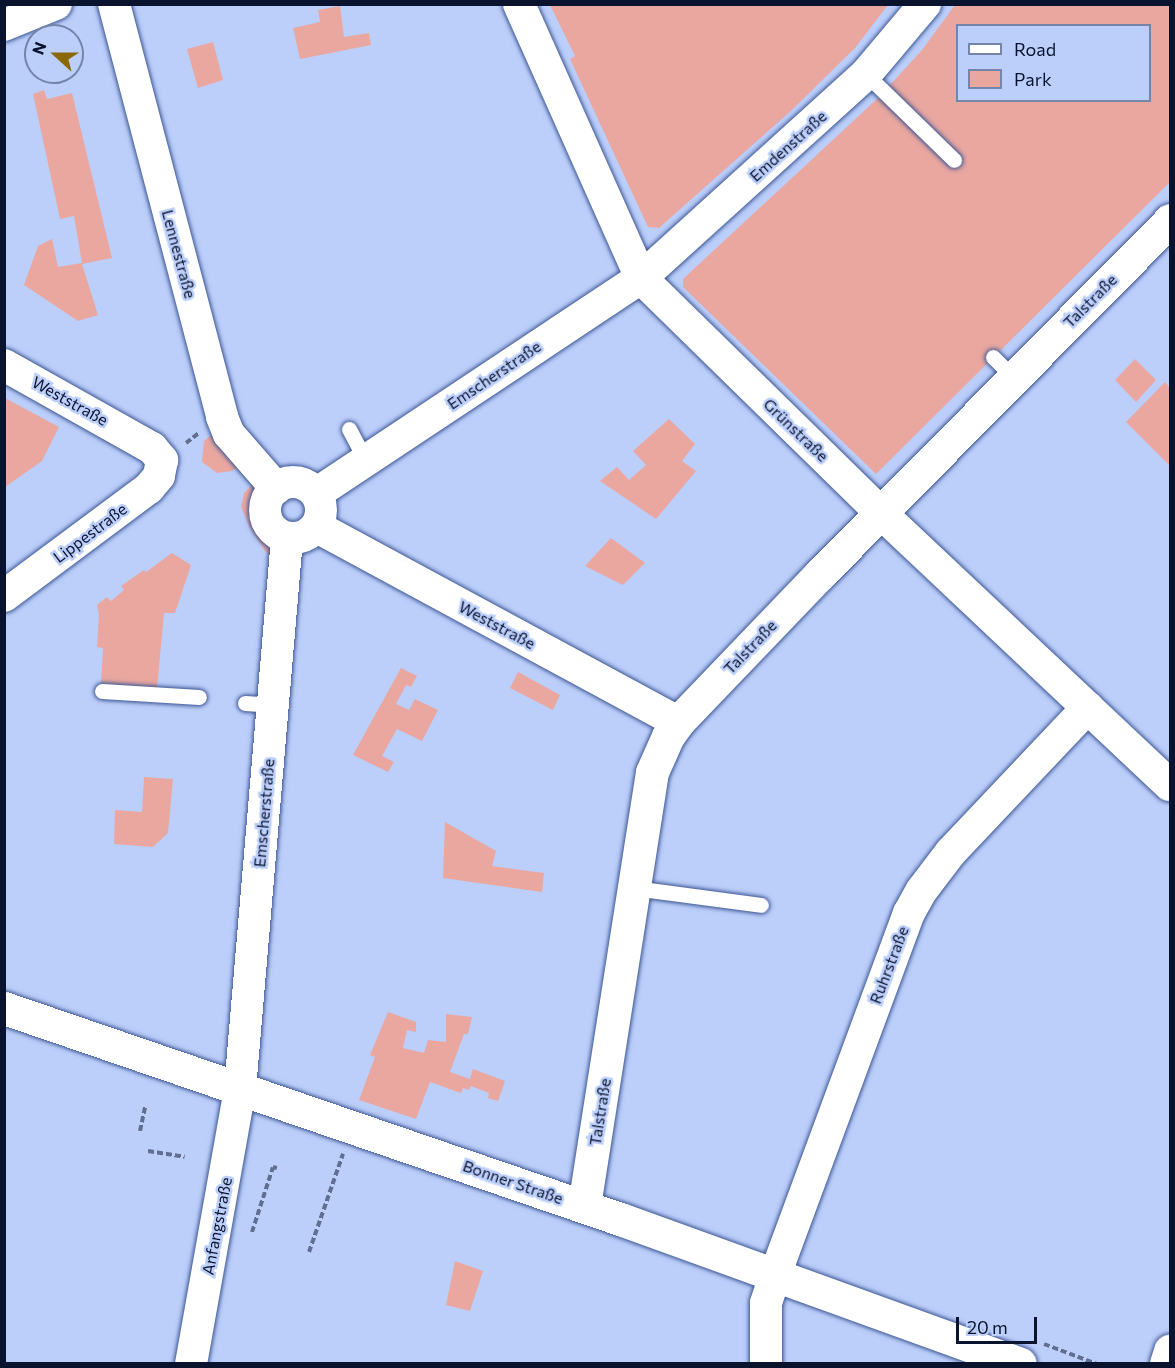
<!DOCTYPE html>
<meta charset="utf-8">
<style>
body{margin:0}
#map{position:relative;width:1175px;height:1368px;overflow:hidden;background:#bccffb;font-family:Commissioner,sans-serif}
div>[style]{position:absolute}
.green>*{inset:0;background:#e9a7a0}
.path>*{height:4px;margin-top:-2px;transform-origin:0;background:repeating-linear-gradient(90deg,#606e90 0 6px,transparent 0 9px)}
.roads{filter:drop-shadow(0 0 2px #3d5694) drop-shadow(0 0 2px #3d5694)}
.service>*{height:15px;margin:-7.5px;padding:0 7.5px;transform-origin:7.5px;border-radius:7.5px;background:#fff}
.minor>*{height:32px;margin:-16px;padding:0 16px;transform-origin:16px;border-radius:16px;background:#fff}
.minor>.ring{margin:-16px;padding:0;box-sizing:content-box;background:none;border:32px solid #fff;border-radius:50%}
.secondary>*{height:33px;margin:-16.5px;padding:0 16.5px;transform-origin:16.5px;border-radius:16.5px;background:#fff}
span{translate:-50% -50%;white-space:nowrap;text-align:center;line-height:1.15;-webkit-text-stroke:5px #bccffb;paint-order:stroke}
.street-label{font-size:16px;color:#0a132d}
.frame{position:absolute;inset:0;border:6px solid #0a132d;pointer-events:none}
.legend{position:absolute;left:956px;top:24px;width:195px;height:78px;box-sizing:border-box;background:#bccffb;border:2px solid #7584a9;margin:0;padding:8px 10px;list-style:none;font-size:18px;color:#0a132d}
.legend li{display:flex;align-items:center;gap:12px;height:30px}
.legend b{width:30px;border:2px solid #7584a9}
.north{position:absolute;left:24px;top:24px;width:60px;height:60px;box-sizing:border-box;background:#bccffb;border:2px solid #7584a9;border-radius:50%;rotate:291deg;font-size:16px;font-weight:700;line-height:24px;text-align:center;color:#0a132d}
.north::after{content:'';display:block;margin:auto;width:21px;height:27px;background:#896805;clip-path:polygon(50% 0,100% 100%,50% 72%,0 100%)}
.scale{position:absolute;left:956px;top:1317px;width:81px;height:27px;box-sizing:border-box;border:3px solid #0a132d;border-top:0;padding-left:8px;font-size:18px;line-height:21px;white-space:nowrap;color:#0a132d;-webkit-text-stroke:4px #bccffb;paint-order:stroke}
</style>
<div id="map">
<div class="green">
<div style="clip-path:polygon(550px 5px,888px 5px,855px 48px,792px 110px,659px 228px,648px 227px,570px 59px,575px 56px)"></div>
<div style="clip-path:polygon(evenodd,955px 5px,1170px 5px,1170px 182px,876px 474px,683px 287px,683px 279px,878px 98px,922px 50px,955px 5px,958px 26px,1150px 26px,1150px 100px,958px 100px,958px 26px)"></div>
<div style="clip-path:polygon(340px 6px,344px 37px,369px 33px,371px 45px,300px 59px,293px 28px,320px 22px,318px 10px)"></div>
<div style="clip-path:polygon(213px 42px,223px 80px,198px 88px,187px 49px)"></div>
<div style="clip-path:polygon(44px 90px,47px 99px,72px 93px,112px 258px,82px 264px,98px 315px,78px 321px,24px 285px,38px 246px,52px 239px,58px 267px,82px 263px,74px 216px,60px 219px,33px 94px)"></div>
<div style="clip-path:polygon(1135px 359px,1156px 380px,1136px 402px,1115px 380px)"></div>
<div style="clip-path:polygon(1165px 382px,1170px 388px,1170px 466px,1126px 422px)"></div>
<div style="clip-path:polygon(5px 398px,59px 427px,42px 461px,5px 487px)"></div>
<div style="clip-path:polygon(669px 419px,695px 444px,682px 461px,696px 471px,656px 519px,600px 481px,617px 467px,629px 480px,646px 465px,633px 451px)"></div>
<div style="clip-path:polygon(210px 436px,214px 436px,238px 467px,232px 471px,217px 473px,202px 462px,204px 441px)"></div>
<div style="clip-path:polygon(256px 481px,263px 491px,258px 504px,258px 519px,264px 536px,275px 550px,274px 559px,268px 555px,250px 528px,241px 507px,244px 493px)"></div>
<div style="clip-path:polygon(611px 538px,645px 563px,623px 585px,585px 566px)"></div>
<div style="clip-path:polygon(172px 553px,191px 565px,175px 613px,164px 613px,157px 689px,101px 683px,103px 648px,97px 647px,99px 615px,97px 605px,107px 597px,111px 601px,124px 590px,121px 586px,144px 570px,146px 572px)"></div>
<div style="clip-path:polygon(401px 668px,417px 676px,411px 687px,406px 685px,396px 704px,409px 710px,415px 699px,438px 710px,422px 741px,397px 729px,382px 756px,394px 762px,388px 772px,353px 755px)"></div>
<div style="clip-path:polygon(518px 672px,560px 695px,553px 710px,510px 688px)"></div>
<div style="clip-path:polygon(144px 777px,173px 779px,168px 833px,153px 847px,114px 844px,115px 810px,142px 812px)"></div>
<div style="clip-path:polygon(445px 822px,496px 851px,492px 866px,544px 873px,542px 892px,443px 878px)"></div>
<div style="clip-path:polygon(388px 1012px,416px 1022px,416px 1032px,407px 1030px,403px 1048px,424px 1053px,428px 1040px,446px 1042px,446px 1014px,472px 1017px,468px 1034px,464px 1034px,450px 1072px,470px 1079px,473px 1069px,505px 1081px,498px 1101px,488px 1098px,489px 1093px,471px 1086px,469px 1090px,463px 1088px,461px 1093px,430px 1082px,416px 1119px,359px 1100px,375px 1057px,370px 1055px)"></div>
<div style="clip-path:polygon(455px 1261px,483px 1271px,470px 1311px,446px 1305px)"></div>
</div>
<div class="path">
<div style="left:186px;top:443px;width:16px;rotate:-38deg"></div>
<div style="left:140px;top:1131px;width:25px;rotate:-78deg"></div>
<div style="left:148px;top:1151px;width:37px;rotate:9deg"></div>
<div style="left:252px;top:1232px;width:68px;rotate:-72.1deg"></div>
<div style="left:273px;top:1167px;width:4px;rotate:14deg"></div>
<div style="left:309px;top:1252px;width:104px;rotate:-70.9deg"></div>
<div style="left:1044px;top:1344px;width:57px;rotate:20.7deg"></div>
</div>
<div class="roads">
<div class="service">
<div style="left:866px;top:74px;width:123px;rotate:44.3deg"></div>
<div style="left:993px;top:357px;width:30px;rotate:45deg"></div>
<div style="left:349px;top:429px;width:36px;rotate:62deg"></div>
<div style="left:102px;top:691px;width:97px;rotate:3.5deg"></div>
<div style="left:245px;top:703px;width:29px;rotate:4deg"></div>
<div style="left:634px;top:888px;width:128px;rotate:7.6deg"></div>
</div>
<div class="minor">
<div style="left:114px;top:4px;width:427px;rotate:75.3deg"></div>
<div style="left:222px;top:417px;width:18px;rotate:68deg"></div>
<div style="left:229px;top:434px;width:72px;rotate:49deg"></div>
<div style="left:519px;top:4px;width:300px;rotate:66deg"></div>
<div style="left:641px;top:278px;width:336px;rotate:44.4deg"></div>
<div style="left:881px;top:513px;width:397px;rotate:43.3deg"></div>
<div style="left:4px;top:25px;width:56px;rotate:-22deg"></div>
<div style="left:4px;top:365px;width:170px;rotate:29.3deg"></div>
<div style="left:152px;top:448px;width:16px;rotate:50deg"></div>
<div style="left:162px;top:460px;width:16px;rotate:101deg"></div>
<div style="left:159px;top:476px;width:16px;rotate:130deg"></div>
<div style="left:149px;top:488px;width:181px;rotate:143.3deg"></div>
<div class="ring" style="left:265px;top:482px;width:24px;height:24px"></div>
<div style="left:317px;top:493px;width:389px;rotate:-33.6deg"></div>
<div style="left:641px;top:278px;width:304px;rotate:-42.2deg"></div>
<div style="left:866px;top:74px;width:92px;rotate:-49.9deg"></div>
<div style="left:317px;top:527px;width:410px;rotate:28.4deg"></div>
<div style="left:191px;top:1364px;width:279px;rotate:-79.9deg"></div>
<div style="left:240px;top:1089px;width:553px;rotate:-85.12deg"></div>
<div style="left:766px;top:1364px;width:61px;rotate:-90deg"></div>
<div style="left:766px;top:1303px;width:29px;rotate:-72deg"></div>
<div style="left:775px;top:1275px;width:386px;rotate:-69.7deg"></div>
<div style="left:909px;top:913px;width:26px;rotate:-61deg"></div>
<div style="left:922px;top:890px;width:48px;rotate:-52.7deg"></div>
<div style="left:951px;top:852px;width:199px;rotate:-46.6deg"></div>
<div style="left:1166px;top:1364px;width:14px;rotate:-73deg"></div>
</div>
<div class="secondary">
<div style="left:4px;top:1008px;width:654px;rotate:18.91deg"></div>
<div style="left:623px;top:1220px;width:422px;rotate:19.9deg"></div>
<div style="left:584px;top:1206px;width:439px;rotate:-81.1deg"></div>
<div style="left:652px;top:772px;width:39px;rotate:-66deg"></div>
<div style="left:668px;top:736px;width:17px;rotate:-54deg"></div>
<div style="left:678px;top:722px;width:205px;rotate:-46.2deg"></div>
<div style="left:820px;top:574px;width:498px;rotate:-45.3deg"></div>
</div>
</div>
<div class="street-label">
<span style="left:788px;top:146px;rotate:-42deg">Emdenstraße</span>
<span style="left:179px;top:254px;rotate:75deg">Lennestraße</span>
<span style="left:1090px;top:301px;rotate:-45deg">Talstraße</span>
<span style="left:494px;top:375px;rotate:-34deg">Emscherstraße</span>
<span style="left:70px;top:401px;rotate:29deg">Weststraße</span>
<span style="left:796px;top:430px;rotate:44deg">Grünstraße</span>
<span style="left:90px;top:533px;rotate:-37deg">Lippestraße</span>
<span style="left:497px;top:625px;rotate:28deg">Weststraße</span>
<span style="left:750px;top:647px;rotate:-46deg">Talstraße</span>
<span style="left:264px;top:813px;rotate:-85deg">Emscherstraße</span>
<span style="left:889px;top:965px;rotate:-69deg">Ruhrstraße</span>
<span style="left:600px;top:1112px;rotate:-81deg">Talstraße</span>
<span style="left:513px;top:1182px;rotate:19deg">Bonner Straße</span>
<span style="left:217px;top:1226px;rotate:-79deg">Anfangstraße</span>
</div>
<div class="frame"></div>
<ul class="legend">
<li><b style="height:8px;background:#fff"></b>Road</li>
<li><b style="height:16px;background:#e9a7a0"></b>Park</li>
</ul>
<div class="north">N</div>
<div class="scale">20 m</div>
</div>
